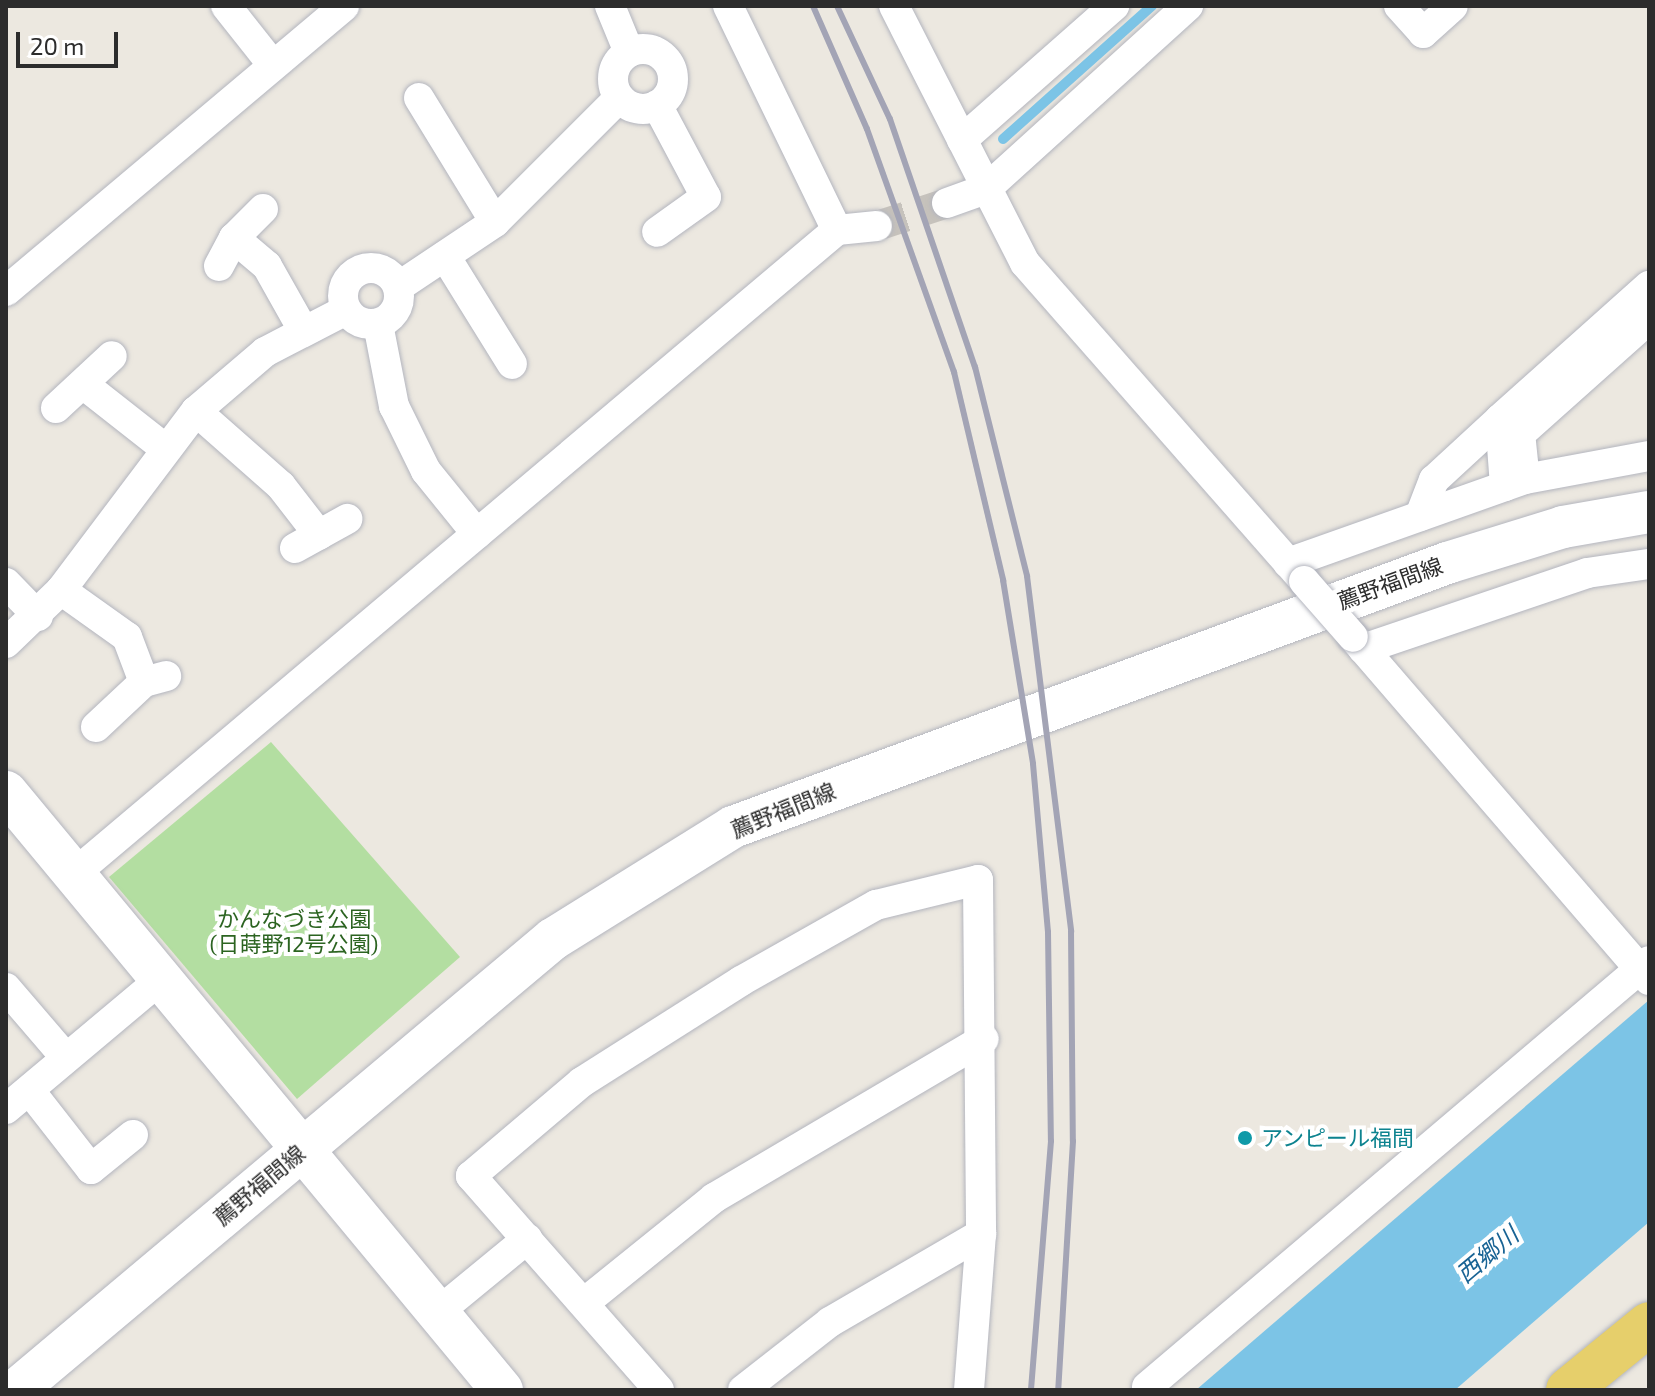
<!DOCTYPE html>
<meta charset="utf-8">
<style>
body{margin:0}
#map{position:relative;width:1655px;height:1396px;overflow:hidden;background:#ece8e0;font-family:"Exo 2","Noto Sans JP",sans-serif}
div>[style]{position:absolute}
.green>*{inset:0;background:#b3dea1}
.water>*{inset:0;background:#7cc4e6}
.stream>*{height:10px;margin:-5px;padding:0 5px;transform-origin:5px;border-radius:5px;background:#7cc4e6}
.street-tunnel>*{height:30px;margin-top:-15px;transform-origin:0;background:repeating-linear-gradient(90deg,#c6c2bc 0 30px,transparent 0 45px)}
.roads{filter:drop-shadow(0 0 2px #b3b5be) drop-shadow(0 0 2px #b3b5be)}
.street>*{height:30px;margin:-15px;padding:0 15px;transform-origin:15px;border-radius:15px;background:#fff}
.street>.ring{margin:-15px;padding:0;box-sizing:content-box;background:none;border:30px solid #fff;border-radius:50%}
.secondary>*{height:42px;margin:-21px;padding:0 21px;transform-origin:21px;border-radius:21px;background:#fff}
.primary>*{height:44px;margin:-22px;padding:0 22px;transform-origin:22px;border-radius:22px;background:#e6cf6b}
.rail>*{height:6px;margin:-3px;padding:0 3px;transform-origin:3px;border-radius:3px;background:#a3a4b5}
.bridges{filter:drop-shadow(0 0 2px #b3b5be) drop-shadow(0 0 2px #b3b5be)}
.street-bridge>*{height:30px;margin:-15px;padding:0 15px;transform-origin:15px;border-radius:15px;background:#fff}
.dots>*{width:22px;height:22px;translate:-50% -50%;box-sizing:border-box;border:4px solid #fff;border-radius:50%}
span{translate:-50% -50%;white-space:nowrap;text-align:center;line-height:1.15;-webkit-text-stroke:8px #fff;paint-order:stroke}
.street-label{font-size:22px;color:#2c2c2c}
.park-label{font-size:22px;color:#2c6421}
.culture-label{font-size:22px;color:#0d838f}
.left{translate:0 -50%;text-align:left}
.water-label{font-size:24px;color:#186394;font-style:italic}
.frame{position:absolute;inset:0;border:8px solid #2c2c2c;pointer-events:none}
.scale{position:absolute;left:16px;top:32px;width:102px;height:36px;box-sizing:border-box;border:4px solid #2c2c2c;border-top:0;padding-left:10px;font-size:24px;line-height:28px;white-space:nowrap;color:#2c2c2c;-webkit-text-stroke:6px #fff;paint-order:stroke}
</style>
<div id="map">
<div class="green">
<div style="clip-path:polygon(271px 742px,460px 957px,297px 1099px,109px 877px)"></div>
</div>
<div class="water">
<div style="clip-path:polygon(1649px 1000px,1649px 1222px,1455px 1390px,1196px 1390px)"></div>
</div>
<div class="stream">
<div style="left:1003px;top:139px;width:200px;rotate:-41.8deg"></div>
</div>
<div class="street-tunnel">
<div style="left:877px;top:226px;width:74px;rotate:-18.2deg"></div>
</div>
<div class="roads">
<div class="street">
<div style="left:226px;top:6px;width:74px;rotate:51.6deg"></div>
<div style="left:610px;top:6px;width:50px;rotate:67.6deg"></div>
<div style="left:728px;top:6px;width:249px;rotate:64.1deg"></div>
<div style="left:894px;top:6px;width:288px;rotate:63deg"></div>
<div style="left:1025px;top:263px;width:423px;rotate:48.7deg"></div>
<div style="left:1399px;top:6px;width:36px;rotate:48deg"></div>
<div style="left:1423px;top:33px;width:40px;rotate:-42deg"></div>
<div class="ring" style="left:613px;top:49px;width:30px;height:30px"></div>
<div style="left:419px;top:98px;width:145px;rotate:58.5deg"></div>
<div style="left:657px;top:105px;width:104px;rotate:62deg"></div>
<div style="left:706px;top:197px;width:60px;rotate:144.5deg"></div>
<div style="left:962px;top:140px;width:203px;rotate:-41.4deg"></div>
<div style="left:947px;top:203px;width:41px;rotate:-19.7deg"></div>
<div style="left:986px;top:189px;width:273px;rotate:-42.2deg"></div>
<div style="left:234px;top:238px;width:41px;rotate:-45deg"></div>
<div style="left:445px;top:256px;width:127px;rotate:58.2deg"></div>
<div style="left:219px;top:266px;width:32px;rotate:-62deg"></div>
<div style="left:234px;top:238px;width:43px;rotate:40.3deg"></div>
<div style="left:267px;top:266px;width:71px;rotate:60.6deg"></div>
<div class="ring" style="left:343px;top:268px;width:26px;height:26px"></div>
<div style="left:398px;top:287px;width:117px;rotate:-33.8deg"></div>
<div style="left:495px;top:222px;width:175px;rotate:-45deg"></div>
<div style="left:6px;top:291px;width:442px;rotate:-40.1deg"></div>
<div style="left:378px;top:324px;width:84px;rotate:79deg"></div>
<div style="left:394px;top:406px;width:72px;rotate:63.8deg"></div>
<div style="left:426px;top:471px;width:81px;rotate:51deg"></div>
<div style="left:83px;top:384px;width:102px;rotate:38.2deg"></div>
<div style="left:56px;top:408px;width:76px;rotate:-42.9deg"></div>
<div style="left:196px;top:411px;width:113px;rotate:41.4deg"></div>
<div style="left:281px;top:486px;width:62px;rotate:52.2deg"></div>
<div style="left:1524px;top:471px;width:37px;rotate:-96deg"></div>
<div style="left:1520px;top:434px;width:173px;rotate:-41.7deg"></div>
<div style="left:1505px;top:486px;width:67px;rotate:-94.3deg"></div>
<div style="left:1500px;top:419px;width:200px;rotate:-41.8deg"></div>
<div style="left:1420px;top:516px;width:39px;rotate:-69deg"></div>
<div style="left:1434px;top:480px;width:90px;rotate:-42.7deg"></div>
<div style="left:295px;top:548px;width:60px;rotate:-29.1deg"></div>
<div style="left:1288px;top:563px;width:251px;rotate:-19.5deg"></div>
<div style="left:1525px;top:479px;width:126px;rotate:-10.5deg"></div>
<div style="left:6px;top:583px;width:46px;rotate:45.9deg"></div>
<div style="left:61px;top:590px;width:81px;rotate:35.5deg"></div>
<div style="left:127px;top:637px;width:48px;rotate:69.3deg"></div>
<div style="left:1353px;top:637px;width:453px;rotate:49.2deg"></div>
<div style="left:6px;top:643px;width:76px;rotate:-43.9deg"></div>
<div style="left:61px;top:590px;width:224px;rotate:-53deg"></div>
<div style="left:196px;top:411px;width:91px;rotate:-40.5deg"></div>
<div style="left:265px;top:352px;width:91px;rotate:-27.4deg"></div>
<div style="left:1363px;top:649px;width:237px;rotate:-18.7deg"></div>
<div style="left:1587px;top:573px;width:63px;rotate:-8.3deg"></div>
<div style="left:96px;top:727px;width:66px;rotate:-43.2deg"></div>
<div style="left:144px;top:682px;width:23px;rotate:-15deg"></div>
<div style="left:74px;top:874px;width:998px;rotate:-40.17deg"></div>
<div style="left:837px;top:230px;width:40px;rotate:-5.7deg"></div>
<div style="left:6px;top:988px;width:92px;rotate:49.4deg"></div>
<div style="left:30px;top:1091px;width:99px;rotate:52deg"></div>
<div style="left:91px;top:1169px;width:54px;rotate:-39deg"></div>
<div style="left:6px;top:1109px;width:204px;rotate:-40deg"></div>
<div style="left:584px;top:1303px;width:167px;rotate:-38.9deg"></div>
<div style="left:714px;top:1198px;width:313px;rotate:-30.5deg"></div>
<div style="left:437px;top:1313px;width:117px;rotate:-39.4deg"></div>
<div style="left:1147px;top:1387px;width:658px;rotate:-40.32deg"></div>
<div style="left:659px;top:1390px;width:285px;rotate:-131.3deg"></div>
<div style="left:471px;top:1176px;width:145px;rotate:-40.3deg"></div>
<div style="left:582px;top:1082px;width:188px;rotate:-32.4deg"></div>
<div style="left:741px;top:981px;width:155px;rotate:-29.4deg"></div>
<div style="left:876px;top:905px;width:105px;rotate:-13.8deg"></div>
<div style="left:978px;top:880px;width:354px;rotate:89.5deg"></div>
<div style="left:981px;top:1234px;width:156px;rotate:94.4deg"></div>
<div style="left:743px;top:1390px;width:110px;rotate:-38deg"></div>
<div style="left:830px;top:1322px;width:175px;rotate:-30.2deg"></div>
</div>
<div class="secondary">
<div style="left:6px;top:792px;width:777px;rotate:50.33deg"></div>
<div style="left:16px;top:1390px;width:701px;rotate:-40.03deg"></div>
<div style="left:553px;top:939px;width:212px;rotate:-31.9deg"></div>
<div style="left:733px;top:827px;width:761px;rotate:-20.29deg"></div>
<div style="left:1447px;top:563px;width:121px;rotate:-17.2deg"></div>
<div style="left:1563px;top:527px;width:87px;rotate:-9.9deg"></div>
</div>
<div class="primary">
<div style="left:1568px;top:1390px;width:104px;rotate:-39.2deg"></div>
</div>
</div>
<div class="rail">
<div style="left:813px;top:6px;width:134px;rotate:66.3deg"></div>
<div style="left:867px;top:129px;width:258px;rotate:70.3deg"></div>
<div style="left:954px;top:372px;width:214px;rotate:76.7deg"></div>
<div style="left:1003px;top:580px;width:186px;rotate:80.7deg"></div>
<div style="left:1033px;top:764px;width:169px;rotate:84.9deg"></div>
<div style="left:1048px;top:932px;width:209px;rotate:89.2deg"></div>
<div style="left:1051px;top:1141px;width:250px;rotate:94.6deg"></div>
<div style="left:837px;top:6px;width:125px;rotate:64.9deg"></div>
<div style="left:890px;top:119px;width:262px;rotate:71.1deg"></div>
<div style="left:975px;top:367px;width:215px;rotate:76deg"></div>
<div style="left:1027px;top:576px;width:358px;rotate:82.9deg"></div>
<div style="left:1071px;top:931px;width:210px;rotate:89.5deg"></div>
<div style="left:1073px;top:1141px;width:249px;rotate:93.4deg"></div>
</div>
<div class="bridges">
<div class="street-bridge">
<div style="left:1304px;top:581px;width:74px;rotate:48.8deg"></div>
</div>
</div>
<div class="dots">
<div style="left:1245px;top:1138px;background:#0f9aa8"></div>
</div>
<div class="street-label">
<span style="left:1390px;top:583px;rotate:-20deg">薦野福間線</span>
<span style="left:783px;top:810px;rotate:-22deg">薦野福間線</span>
<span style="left:259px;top:1185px;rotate:-40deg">薦野福間線</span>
</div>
<div class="park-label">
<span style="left:294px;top:931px">かんなづき公園<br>(日蒔野12号公園)</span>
</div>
<div class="culture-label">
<span class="left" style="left:1261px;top:1138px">アンピール福間</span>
</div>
<div class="water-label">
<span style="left:1487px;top:1254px;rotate:-40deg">西郷川</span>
</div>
<div class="frame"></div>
<div class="scale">20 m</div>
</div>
